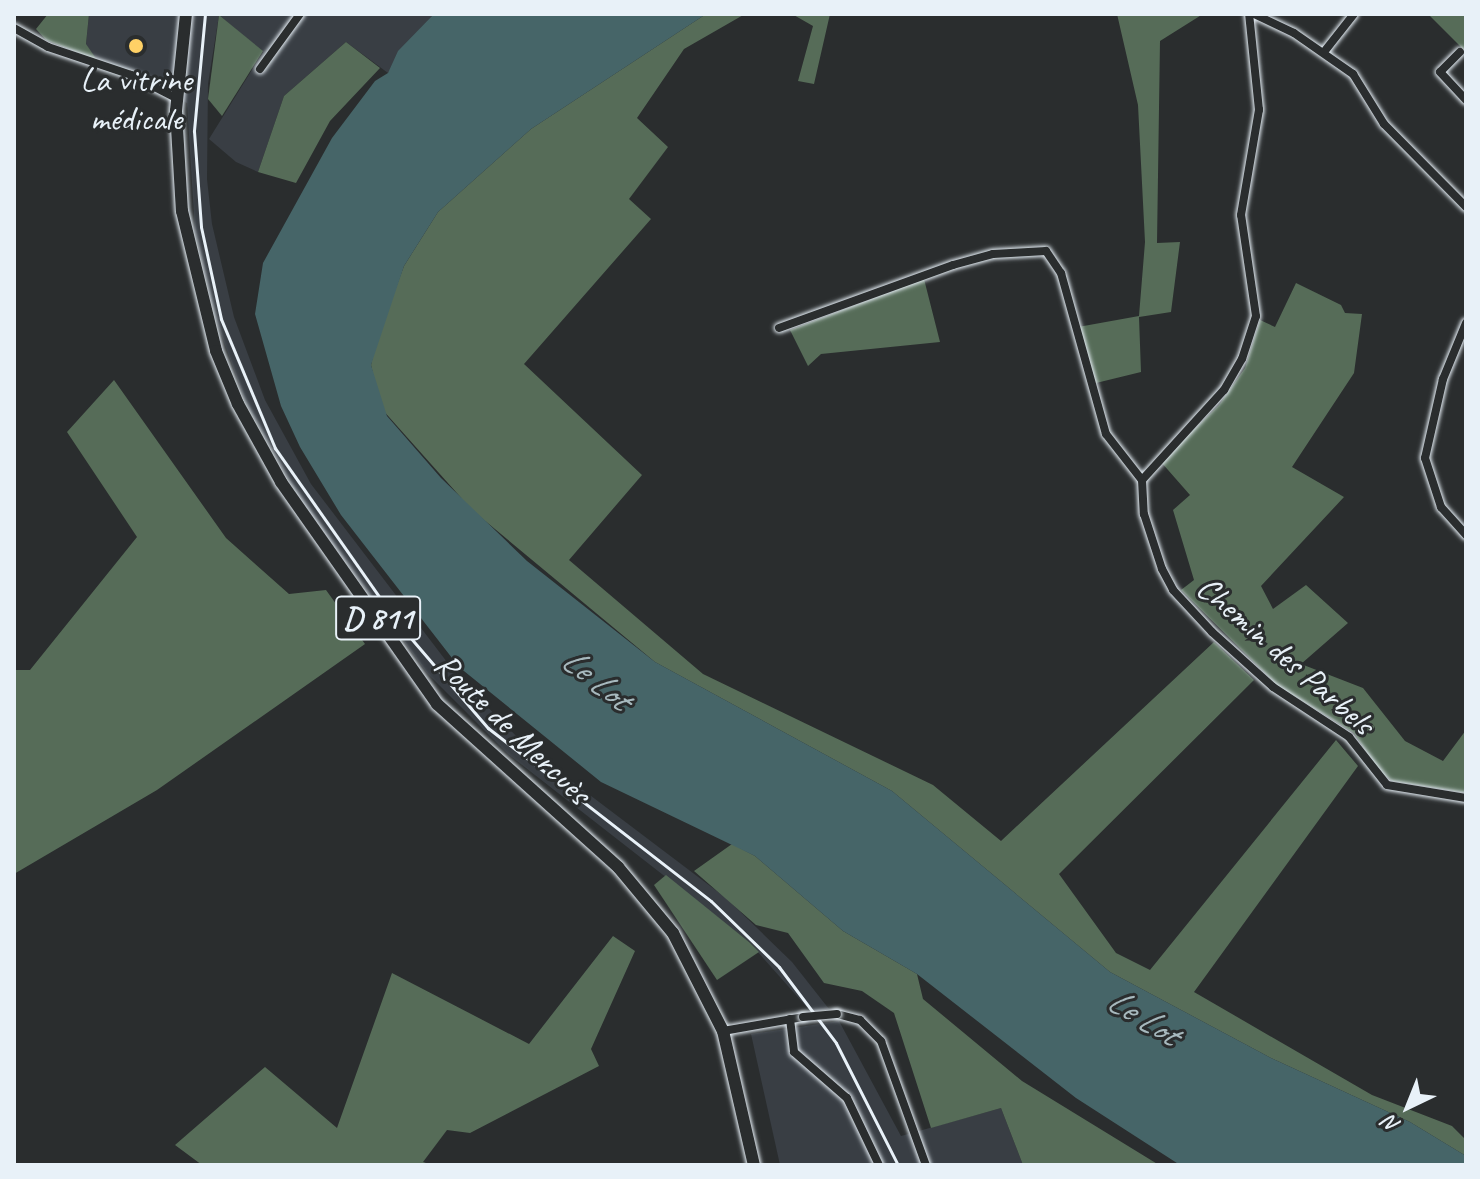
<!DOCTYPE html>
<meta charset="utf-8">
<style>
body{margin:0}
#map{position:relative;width:1480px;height:1179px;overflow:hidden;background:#2a2d2e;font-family:Caveat,sans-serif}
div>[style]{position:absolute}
.built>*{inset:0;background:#393e44}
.green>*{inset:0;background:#566c58}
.water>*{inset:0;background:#466568}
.roads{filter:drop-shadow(0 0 2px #e8f1f8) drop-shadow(0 0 2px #e8f1f8)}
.street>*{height:8px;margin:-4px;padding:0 4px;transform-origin:4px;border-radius:4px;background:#2a2d2e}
.primary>*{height:12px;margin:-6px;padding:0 6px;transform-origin:6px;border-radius:6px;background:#2a2d2e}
.rail>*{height:3px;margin:-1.5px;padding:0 1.5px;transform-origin:1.5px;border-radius:1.5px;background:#e8f1f8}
.bridges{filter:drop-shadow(0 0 2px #e8f1f8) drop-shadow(0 0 2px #e8f1f8)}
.street-bridge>*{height:8px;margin:-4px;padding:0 4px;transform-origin:4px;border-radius:4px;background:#2a2d2e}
.dots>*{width:22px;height:22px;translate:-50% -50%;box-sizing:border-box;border:4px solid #2a2d2e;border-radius:50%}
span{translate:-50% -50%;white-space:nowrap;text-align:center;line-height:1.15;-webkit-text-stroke:6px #2a2d2e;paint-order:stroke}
.shield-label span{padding:2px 6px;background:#2a2d2e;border:2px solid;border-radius:6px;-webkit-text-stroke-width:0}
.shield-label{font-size:32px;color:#e8f1f8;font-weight:700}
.poi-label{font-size:34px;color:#e8f1f8}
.street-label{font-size:34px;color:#e8f1f8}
.water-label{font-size:36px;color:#a7b9be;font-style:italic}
.frame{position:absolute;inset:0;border:16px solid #e8f1f8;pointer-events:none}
.north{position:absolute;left:1368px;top:1067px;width:80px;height:80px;-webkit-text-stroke:6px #2a2d2e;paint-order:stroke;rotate:223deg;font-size:22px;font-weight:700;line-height:32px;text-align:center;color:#e8f1f8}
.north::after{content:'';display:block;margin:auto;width:28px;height:36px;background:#e8f1f8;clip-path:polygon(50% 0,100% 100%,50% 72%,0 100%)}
</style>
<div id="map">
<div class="built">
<div style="clip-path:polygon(89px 14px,434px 14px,388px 73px,346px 42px,284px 96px,258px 172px,236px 162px,209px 139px,263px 52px,219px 15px,208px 84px,207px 179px,212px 224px,234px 317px,265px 400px,311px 484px,460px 679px,529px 749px,726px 898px,792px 962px,829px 1009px,811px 1012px,749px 942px,508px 754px,427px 673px,299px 498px,246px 403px,215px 317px,195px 231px,187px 103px,97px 60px,86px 45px)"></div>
<div style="clip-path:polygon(839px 1021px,901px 1136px,1001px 1108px,1023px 1165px,780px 1165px,751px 1034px)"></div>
</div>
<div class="green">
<div style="clip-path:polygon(48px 14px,89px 14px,86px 44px,97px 60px,46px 40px,36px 29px)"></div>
<div style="clip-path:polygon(706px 14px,745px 14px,684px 49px,637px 118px,668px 147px,629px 199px,651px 219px,524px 364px,642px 475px,569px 560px,703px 674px,933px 785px,1001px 841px,1214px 642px,1254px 680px,1059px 874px,1116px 953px,1150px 970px,1336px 740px,1358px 766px,1194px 992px,1372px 1095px,1452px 1126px,1466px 1140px,1466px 1156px,1410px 1122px,1271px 1058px,1110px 972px,892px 791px,655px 662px,472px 510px,381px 408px,371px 365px,377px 339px,404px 266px,438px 212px,531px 129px)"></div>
<div style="clip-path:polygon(792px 14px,830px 14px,814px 84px,798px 81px,813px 26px)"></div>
<div style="clip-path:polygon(1117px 14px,1203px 14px,1160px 41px,1157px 243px,1180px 242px,1171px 312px,1139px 317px,1141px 372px,1096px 383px,1078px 327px,1139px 316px,1145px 242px,1138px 105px)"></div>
<div style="clip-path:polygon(1428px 14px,1466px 14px,1466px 52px)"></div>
<div style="clip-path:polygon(219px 15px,263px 51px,222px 116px,208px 99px)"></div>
<div style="clip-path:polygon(346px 42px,380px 68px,330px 121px,296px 183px,258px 172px,284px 96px)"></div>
<div style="clip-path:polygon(924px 279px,940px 342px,821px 354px,808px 366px,790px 330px)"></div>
<div style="clip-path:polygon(1296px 283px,1341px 305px,1345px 313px,1362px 314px,1354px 373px,1292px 467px,1344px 497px,1261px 586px,1273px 609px,1306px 585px,1348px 623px,1301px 664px,1363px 688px,1405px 741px,1443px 761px,1466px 730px,1466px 793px,1392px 781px,1379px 771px,1354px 733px,1277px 685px,1181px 590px,1194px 580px,1173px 510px,1190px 495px,1161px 462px,1219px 405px,1245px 368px,1260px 320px,1275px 327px)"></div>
<div style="clip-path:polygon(114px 380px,226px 538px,289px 594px,326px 590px,365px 644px,157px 790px,14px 874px,14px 670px,30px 670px,137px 537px,67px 432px)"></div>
<div style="clip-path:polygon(732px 844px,755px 856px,843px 931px,917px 974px,923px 999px,1022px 1081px,1159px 1165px,1023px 1165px,1001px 1108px,931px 1128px,894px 1013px,862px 991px,824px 983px,788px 933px,756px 925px,694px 871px)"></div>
<div style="clip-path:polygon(666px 875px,749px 942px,759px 952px,717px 980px,654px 885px)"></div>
<div style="clip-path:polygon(613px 936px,635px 951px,591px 1049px,599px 1066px,470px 1133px,447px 1130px,423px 1162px,432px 1165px,202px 1165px,175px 1145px,265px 1067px,337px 1128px,392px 973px,529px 1044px)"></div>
</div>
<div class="water">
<div style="clip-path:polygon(434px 14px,706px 14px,531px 129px,438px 212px,404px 266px,371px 365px,387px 416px,441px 478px,527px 561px,655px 662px,892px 791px,1110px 972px,1271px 1058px,1410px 1122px,1466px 1156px,1466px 1165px,1180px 1165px,1076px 1098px,917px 974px,843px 931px,755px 856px,601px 782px,459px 667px,341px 515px,300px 447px,281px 406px,255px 314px,263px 263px,332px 138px,375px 81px,388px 73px,398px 51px)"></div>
</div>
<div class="roads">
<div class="street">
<div style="left:1254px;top:14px;width:44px;rotate:25.4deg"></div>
<div style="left:1294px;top:33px;width:72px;rotate:34.8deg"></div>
<div style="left:1353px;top:74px;width:59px;rotate:58.2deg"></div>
<div style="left:1384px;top:124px;width:117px;rotate:45.3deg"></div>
<div style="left:14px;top:28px;width:39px;rotate:29deg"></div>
<div style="left:48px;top:47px;width:88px;rotate:18.6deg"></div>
<div style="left:131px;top:75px;width:51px;rotate:27.1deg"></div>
<div style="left:1324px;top:52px;width:48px;rotate:-51.7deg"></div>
<div style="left:1460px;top:52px;width:28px;rotate:135deg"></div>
<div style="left:1440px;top:72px;width:38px;rotate:47deg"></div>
<div style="left:260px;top:69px;width:68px;rotate:-54deg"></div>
<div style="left:1466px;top:323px;width:61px;rotate:112.3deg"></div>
<div style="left:1443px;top:379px;width:81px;rotate:102.8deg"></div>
<div style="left:1425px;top:458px;width:52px;rotate:71.9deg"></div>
<div style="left:1441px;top:507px;width:38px;rotate:48deg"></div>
<div style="left:779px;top:328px;width:185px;rotate:-19.9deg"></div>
<div style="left:953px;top:265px;width:41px;rotate:-15.4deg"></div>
<div style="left:993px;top:254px;width:53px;rotate:-3.2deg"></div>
<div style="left:1046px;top:251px;width:27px;rotate:56deg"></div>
<div style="left:1061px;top:273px;width:167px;rotate:74.4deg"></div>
<div style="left:1106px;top:434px;width:58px;rotate:52deg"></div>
<div style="left:1142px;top:480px;width:122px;rotate:-47.7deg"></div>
<div style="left:1224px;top:390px;width:36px;rotate:-60deg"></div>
<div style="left:1242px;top:359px;width:45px;rotate:-72deg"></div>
<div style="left:1256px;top:316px;width:102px;rotate:-98.4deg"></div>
<div style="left:1241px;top:215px;width:107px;rotate:-80.3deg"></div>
<div style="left:1259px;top:110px;width:97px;rotate:-95.9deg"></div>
<div style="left:1142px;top:480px;width:34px;rotate:87deg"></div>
<div style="left:1144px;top:514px;width:58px;rotate:71.9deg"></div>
<div style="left:1162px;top:569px;width:24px;rotate:62deg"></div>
<div style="left:1173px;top:590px;width:57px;rotate:47.1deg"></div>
<div style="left:1212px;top:632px;width:82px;rotate:42deg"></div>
<div style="left:1273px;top:687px;width:91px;rotate:33.3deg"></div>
<div style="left:1349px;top:737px;width:61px;rotate:51.6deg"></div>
<div style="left:1387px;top:785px;width:80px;rotate:9.3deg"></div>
<div style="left:837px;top:1014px;width:24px;rotate:15deg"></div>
<div style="left:860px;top:1020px;width:30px;rotate:45deg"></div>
<div style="left:881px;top:1041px;width:132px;rotate:70.1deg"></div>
<div style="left:790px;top:1019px;width:33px;rotate:83deg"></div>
<div style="left:794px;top:1052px;width:70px;rotate:41deg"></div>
<div style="left:847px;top:1098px;width:74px;rotate:64.5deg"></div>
<div style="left:723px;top:1031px;width:81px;rotate:-9.9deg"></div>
</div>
<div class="primary">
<div style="left:186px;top:14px;width:98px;rotate:95.9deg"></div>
<div style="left:176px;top:111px;width:100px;rotate:86.6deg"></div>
<div style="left:182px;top:211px;width:144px;rotate:76.3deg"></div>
<div style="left:216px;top:351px;width:57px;rotate:67.5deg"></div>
<div style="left:238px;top:404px;width:89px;rotate:61.1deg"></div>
<div style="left:281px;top:482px;width:271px;rotate:54.9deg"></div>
<div style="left:437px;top:704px;width:244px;rotate:42deg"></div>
<div style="left:618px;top:867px;width:86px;rotate:50.2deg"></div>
<div style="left:673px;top:933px;width:110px;rotate:63deg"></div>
<div style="left:723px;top:1031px;width:138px;rotate:77deg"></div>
</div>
</div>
<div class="rail">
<div style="left:205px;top:14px;width:118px;rotate:95.4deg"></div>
<div style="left:194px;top:131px;width:96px;rotate:85.8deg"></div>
<div style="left:201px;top:227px;width:94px;rotate:77.7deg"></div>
<div style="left:221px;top:319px;width:140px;rotate:67.3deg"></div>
<div style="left:275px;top:448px;width:213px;rotate:55deg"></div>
<div style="left:397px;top:622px;width:140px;rotate:49.4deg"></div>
<div style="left:488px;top:728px;width:282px;rotate:37.8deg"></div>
<div style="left:711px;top:901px;width:95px;rotate:44.1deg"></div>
<div style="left:779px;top:967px;width:95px;rotate:53.1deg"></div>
<div style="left:836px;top:1043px;width:137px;rotate:63.1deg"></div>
</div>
<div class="bridges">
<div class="street-bridge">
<div style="left:803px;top:1017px;width:34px;rotate:-5deg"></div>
</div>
</div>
<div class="dots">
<div style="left:136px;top:46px;background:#ffd166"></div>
</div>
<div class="shield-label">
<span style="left:378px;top:618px">D 811</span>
</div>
<div class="poi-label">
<span style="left:136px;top:99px">La vitrine<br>médicale</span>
</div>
<div class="street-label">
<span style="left:1286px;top:655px;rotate:41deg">Chemin des Parbels</span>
<span style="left:513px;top:728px;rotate:44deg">Route de Mercuès</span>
</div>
<div class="water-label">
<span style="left:596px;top:679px;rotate:39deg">Le Lot</span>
<span style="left:1143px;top:1017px;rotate:32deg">Le Lot</span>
</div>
<div class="frame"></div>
<div class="north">N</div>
</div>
